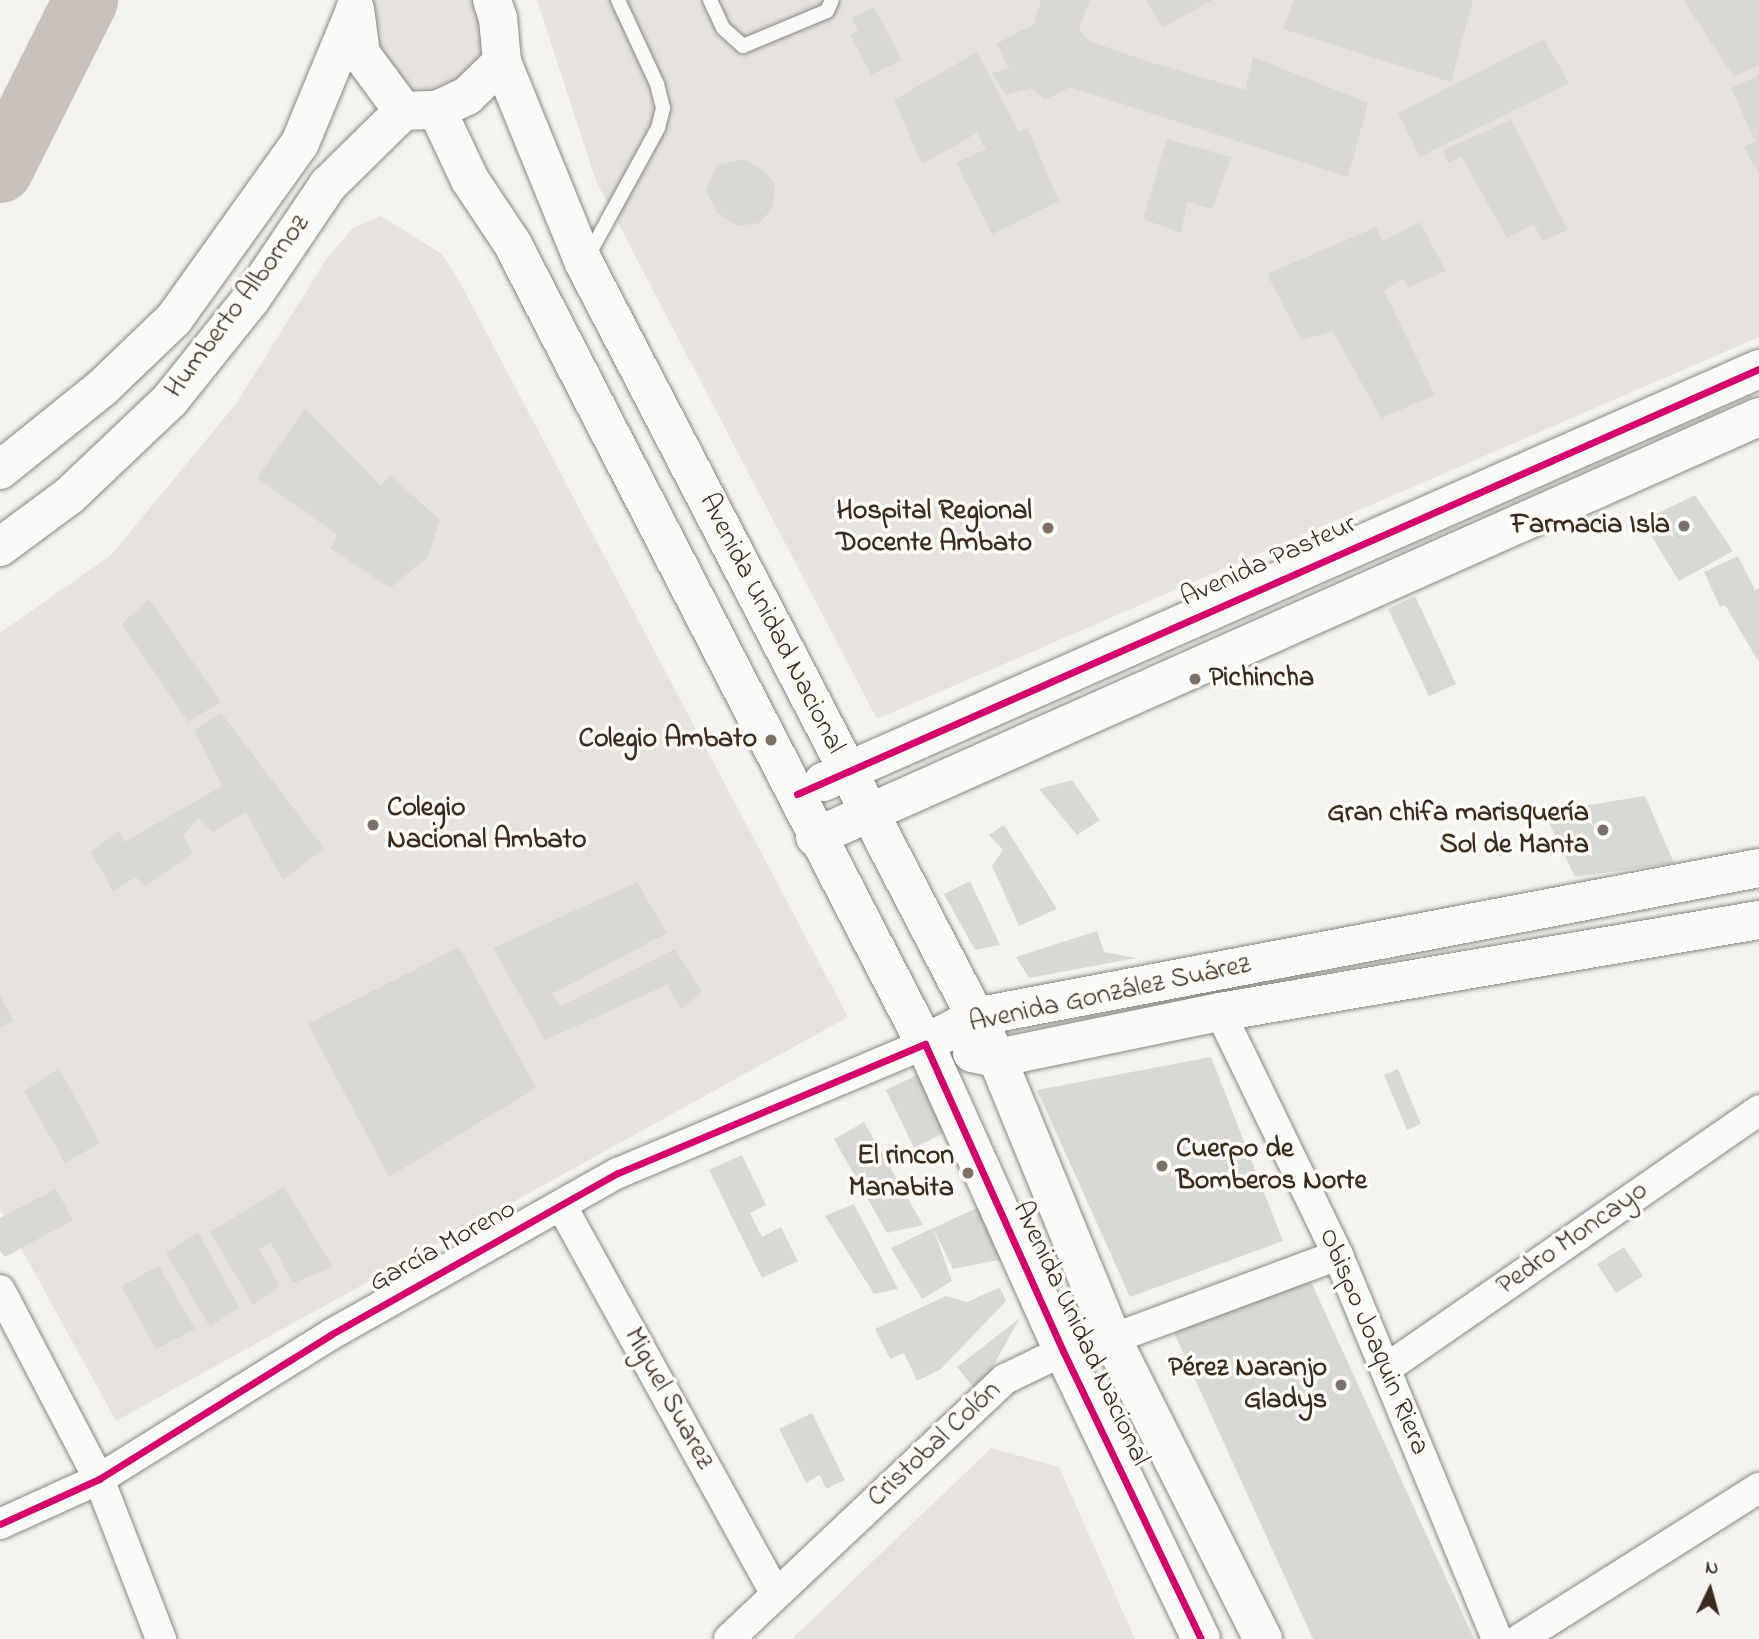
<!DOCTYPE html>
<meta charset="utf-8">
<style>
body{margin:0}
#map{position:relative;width:1759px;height:1639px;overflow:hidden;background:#f4f3ef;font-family:"Indie Flower",sans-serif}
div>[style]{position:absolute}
.built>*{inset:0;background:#e6e3de}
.river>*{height:65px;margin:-32.5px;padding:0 32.5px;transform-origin:32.5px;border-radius:32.5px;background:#c7c1ba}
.building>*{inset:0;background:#d9d8d5}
.roads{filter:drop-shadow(0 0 2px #898681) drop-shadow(0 0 2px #898681)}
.lane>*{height:14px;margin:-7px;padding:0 7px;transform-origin:7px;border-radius:7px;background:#fafaf8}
.street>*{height:30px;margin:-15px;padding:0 15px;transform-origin:15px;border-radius:15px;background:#fafaf8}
.secondary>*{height:38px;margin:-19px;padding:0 19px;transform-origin:19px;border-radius:19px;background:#fafaf8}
.cycleway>*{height:7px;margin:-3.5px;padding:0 3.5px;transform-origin:3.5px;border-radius:3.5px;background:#d6006c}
.dots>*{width:19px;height:19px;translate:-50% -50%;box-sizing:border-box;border:4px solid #fdfcf7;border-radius:50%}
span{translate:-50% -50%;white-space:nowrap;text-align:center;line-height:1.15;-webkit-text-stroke:7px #fdfcf7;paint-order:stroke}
.street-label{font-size:28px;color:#3b2a1e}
.poi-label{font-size:28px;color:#3b2a1e;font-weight:700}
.right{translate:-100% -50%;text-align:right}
.left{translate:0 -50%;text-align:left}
.north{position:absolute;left:1675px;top:1555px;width:70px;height:70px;-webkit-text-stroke:5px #fdfcf7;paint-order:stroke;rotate:5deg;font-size:19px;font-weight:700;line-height:28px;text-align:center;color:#3b2a1e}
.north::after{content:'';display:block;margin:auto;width:24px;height:32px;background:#3b2a1e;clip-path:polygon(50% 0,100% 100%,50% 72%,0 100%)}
</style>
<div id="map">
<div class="built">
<div style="clip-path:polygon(368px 0,487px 0,485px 57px,454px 84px,433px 89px,413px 88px,393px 80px,377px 66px)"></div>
<div style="clip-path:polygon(537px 0,1759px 0,1759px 337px,877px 719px,596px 181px)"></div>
<div style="clip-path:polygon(381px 216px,442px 254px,458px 279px,848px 1017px,116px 1421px,0 1210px,0 633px,111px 555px,235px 405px,327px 258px,353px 228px)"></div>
<div style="clip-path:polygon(991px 1448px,1059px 1467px,1135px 1639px,792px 1639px)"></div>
</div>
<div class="river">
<div style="left:0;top:170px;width:190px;rotate:-63.4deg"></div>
</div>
<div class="building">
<div style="clip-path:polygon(1041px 0,1090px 0,1079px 29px,1089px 41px,1143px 60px,1245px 90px,1253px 57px,1368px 103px,1348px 177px,1070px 87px,1045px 100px,1031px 88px,1006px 95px,992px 73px,1009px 68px,996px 44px,1034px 24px)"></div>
<div style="clip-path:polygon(1146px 0,1213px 0,1162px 28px)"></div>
<div style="clip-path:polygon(1294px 0,1473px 0,1451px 82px,1283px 29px)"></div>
<div style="clip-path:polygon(1683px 0,1759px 0,1759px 65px,1734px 77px)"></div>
<div style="clip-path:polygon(874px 7px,902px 60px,871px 75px,850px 35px,858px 31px,851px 18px)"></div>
<div style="clip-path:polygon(1544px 39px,1569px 83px,1420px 157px,1398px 113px)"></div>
<div style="clip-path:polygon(977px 52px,1019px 132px,1028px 128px,1059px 201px,992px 234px,956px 163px,986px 149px,977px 133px,922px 164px,894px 100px)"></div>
<div style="clip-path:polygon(1759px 75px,1759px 175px,1744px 147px,1755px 141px,1731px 88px)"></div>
<div style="clip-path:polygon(1511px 120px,1568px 230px,1542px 241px,1534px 224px,1507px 238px,1461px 156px,1448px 163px,1443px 150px)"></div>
<div style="clip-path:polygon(1167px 139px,1232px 157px,1212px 209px,1187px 202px,1181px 233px,1143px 219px)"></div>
<div style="clip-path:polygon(744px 159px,764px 171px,775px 184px,773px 207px,760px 223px,737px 226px,717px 213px,706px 190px,717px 165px)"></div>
<div style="clip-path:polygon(1420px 222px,1446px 271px,1408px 288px,1403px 278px,1384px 291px,1435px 395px,1381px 418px,1333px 332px,1301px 340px,1267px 274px,1376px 227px,1383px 241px)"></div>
<div style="clip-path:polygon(305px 408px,381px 486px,390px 475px,440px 520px,428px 557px,390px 588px,330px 548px,338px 535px,257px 478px)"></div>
<div style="clip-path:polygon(1695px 495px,1733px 551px,1679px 581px,1642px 521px)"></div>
<div style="clip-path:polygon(1738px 556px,1755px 590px,1759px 588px,1759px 662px,1725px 605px,1720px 607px,1704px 572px)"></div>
<div style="clip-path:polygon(1415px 596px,1456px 684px,1429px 696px,1388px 609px)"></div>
<div style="clip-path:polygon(149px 599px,221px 702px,188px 722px,122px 624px)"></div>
<div style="clip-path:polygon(221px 713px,324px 848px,283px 880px,246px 812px,213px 832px,198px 818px,183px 836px,193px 853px,145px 887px,136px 877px,113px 891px,91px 852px,119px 830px,124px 842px,222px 786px,194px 730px)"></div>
<div style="clip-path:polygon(1072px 780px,1100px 820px,1077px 835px,1039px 789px)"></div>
<div style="clip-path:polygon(1645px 796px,1674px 863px,1575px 877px,1544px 812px)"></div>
<div style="clip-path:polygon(1004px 825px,1057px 909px,1019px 926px,992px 866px,1003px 850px,989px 835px)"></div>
<div style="clip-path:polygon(970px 881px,1000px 945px,975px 950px,944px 894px)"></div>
<div style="clip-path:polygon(637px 882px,667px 933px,552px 994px,561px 1006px,675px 949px,702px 992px,681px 1010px,667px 985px,545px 1040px,493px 948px)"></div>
<div style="clip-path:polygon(1097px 931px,1104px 952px,1136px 958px,1029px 978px,1016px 957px)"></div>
<div style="clip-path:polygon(459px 947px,536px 1088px,389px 1177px,308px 1024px)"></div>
<div style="clip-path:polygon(0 995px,13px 1021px,0 1027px)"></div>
<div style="clip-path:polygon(1211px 1057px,1283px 1241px,1130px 1297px,1037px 1090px)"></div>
<div style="clip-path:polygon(59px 1068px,100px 1143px,65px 1163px,24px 1091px)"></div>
<div style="clip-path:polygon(1398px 1069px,1421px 1124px,1407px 1130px,1384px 1075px)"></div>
<div style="clip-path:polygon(919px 1074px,948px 1131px,914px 1148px,886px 1090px)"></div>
<div style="clip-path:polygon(864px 1122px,923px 1225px,887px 1233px,834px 1139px)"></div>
<div style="clip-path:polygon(742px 1155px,766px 1205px,750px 1213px,762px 1237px,781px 1227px,798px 1261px,762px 1278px,709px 1170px)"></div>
<div style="clip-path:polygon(284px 1187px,333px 1267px,293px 1283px,271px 1243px,259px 1249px,280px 1286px,253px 1305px,210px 1232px)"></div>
<div style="clip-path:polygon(56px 1189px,73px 1220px,5px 1257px,0 1251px,0 1218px)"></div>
<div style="clip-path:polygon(854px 1204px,898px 1289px,874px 1294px,825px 1216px)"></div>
<div style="clip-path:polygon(981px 1206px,1009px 1258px,953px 1269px,933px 1228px)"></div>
<div style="clip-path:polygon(933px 1228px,952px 1281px,922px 1299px,891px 1248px)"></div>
<div style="clip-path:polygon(198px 1232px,239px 1307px,210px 1327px,166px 1253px)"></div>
<div style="clip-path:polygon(1624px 1247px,1643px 1276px,1616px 1293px,1597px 1264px)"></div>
<div style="clip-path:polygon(159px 1266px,195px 1329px,156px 1349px,121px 1286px)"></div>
<div style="clip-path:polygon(1307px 1273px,1474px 1639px,1313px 1639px,1174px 1333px)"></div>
<div style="clip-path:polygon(1000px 1287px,1006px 1301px,941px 1369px,917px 1381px,904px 1353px,890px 1359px,875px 1329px,946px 1296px,967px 1302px)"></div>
<div style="clip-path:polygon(1020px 1318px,978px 1393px,957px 1367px)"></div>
<div style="clip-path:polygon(812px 1413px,845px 1480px,826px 1489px,820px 1475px,806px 1483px,779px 1429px)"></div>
</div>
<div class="roads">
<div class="lane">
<div style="left:710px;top:0;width:31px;rotate:65deg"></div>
<div style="left:723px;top:28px;width:27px;rotate:42deg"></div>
<div style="left:743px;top:46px;width:91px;rotate:-22.6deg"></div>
<div style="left:827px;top:11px;width:12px;rotate:-66deg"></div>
<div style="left:588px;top:256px;width:146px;rotate:-61.3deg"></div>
<div style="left:658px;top:128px;width:21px;rotate:-76deg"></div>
<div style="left:663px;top:108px;width:25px;rotate:-104deg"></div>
<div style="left:657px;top:84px;width:93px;rotate:-114.9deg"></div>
</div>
<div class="street">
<div style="left:1220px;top:1012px;width:270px;rotate:64.1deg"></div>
<div style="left:1338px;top:1255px;width:416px;rotate:67.5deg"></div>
<div style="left:561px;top:1205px;width:443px;rotate:61.1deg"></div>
<div style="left:0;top:1290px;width:213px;rotate:62.4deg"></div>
<div style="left:99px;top:1479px;width:172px;rotate:68.8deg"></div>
<div style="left:1387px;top:1368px;width:453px;rotate:-34.7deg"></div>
<div style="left:0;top:1524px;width:109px;rotate:-24.4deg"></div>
<div style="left:99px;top:1479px;width:272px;rotate:-31.9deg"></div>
<div style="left:330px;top:1335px;width:330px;rotate:-29.4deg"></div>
<div style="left:618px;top:1173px;width:333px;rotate:-22.8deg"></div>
<div style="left:729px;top:1639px;width:379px;rotate:-43.3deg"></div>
<div style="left:1005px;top:1379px;width:64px;rotate:-25.8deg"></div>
<div style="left:1063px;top:1351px;width:50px;rotate:-13.8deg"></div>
<div style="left:1112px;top:1339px;width:241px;rotate:-20.4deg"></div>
<div style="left:1520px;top:1639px;width:283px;rotate:-32.3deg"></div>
</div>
<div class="secondary">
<div style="left:492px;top:0;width:19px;rotate:72deg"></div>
<div style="left:498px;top:18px;width:44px;rotate:84.8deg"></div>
<div style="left:502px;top:62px;width:217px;rotate:67.8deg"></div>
<div style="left:584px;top:263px;width:896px;rotate:62.55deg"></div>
<div style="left:997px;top:1058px;width:304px;rotate:67.7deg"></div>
<div style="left:1112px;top:1339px;width:336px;rotate:63.3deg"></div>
<div style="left:355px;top:9px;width:45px;rotate:82.4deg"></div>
<div style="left:361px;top:54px;width:71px;rotate:53.6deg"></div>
<div style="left:403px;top:111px;width:34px;rotate:-2deg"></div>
<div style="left:437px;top:110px;width:33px;rotate:-25deg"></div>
<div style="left:467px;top:96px;width:49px;rotate:-44.2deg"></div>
<div style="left:437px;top:110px;width:77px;rotate:64.8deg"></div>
<div style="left:470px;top:180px;width:76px;rotate:56.3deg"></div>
<div style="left:512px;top:243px;width:901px;rotate:62.72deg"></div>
<div style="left:925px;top:1044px;width:337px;rotate:65.8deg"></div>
<div style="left:1063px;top:1351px;width:319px;rotate:64.4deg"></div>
<div style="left:0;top:470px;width:131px;rotate:-38.8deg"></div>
<div style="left:102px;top:388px;width:100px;rotate:-43.8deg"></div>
<div style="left:174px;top:319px;width:216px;rotate:-54.4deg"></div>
<div style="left:300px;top:143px;width:139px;rotate:-67.5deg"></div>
<div style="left:0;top:547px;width:86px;rotate:-36.5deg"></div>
<div style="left:69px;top:496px;width:139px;rotate:-43.5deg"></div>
<div style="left:170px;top:400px;width:129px;rotate:-51.3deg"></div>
<div style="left:251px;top:299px;width:138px;rotate:-56deg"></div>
<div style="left:328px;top:185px;width:105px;rotate:-44.6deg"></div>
<div style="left:823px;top:782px;width:1023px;rotate:-23.81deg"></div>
<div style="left:815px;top:837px;width:1033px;rotate:-23.99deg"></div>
<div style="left:925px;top:1044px;width:57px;rotate:-28.4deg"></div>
<div style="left:975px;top:1017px;width:798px;rotate:-10.76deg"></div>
<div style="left:972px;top:1053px;width:25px;rotate:11deg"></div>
<div style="left:997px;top:1058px;width:228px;rotate:-11.7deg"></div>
<div style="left:1220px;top:1012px;width:547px;rotate:-9.69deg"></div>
</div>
</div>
<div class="cycleway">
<div style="left:797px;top:794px;width:1052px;rotate:-23.84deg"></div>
<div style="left:0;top:1524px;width:109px;rotate:-24.4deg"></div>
<div style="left:99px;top:1479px;width:272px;rotate:-31.9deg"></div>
<div style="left:330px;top:1335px;width:330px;rotate:-29.4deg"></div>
<div style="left:618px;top:1173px;width:333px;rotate:-22.8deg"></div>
<div style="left:925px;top:1044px;width:337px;rotate:65.8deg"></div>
<div style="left:1063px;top:1351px;width:319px;rotate:64.4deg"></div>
</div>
<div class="dots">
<div style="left:1684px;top:526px;background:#7c7067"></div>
<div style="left:1048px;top:528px;background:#7c7067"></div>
<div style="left:1195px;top:679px;background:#7c7067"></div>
<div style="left:771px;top:740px;background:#7c7067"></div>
<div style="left:373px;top:825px;background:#7c7067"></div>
<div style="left:1603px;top:830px;background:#7c7067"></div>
<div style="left:1162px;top:1166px;background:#7c7067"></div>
<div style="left:968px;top:1173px;background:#7c7067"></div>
<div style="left:1341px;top:1385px;background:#7c7067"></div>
</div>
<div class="street-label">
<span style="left:238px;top:307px;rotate:-53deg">Humberto Albornoz</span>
<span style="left:1269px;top:562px;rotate:-24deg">Avenida Pasteur</span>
<span style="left:771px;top:624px;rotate:63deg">Avenida Unidad Nacional</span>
<span style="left:1110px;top:995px;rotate:-12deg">Avenida González Suárez</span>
<span style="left:1573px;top:1239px;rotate:-35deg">Pedro Moncayo</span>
<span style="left:443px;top:1247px;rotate:-29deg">García Moreno</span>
<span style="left:1080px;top:1334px;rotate:65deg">Avenida Unidad Nacional</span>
<span style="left:1373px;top:1342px;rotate:67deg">Obispo Joaquin Riera</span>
<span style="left:668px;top:1399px;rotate:61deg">Miguel Suarez</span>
<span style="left:935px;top:1445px;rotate:-43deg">Cristobal Colón</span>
</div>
<div class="poi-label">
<span class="right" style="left:1032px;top:528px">Hospital Regional<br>Docente Ambato</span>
<span class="right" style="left:1670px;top:526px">Farmacia Isla</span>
<span class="left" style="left:1209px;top:679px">Pichincha</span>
<span class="right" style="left:757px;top:740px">Colegio Ambato</span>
<span class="left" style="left:387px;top:825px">Colegio<br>Nacional Ambato</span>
<span class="right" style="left:1589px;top:830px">Gran chifa marisquería<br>Sol de Manta</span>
<span class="left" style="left:1176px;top:1166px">Cuerpo de<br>Bomberos Norte</span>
<span class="right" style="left:954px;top:1173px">El rincon<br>Manabita</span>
<span class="right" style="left:1327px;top:1385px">Pérez Naranjo<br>Gladys</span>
</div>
<div class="north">N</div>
</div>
